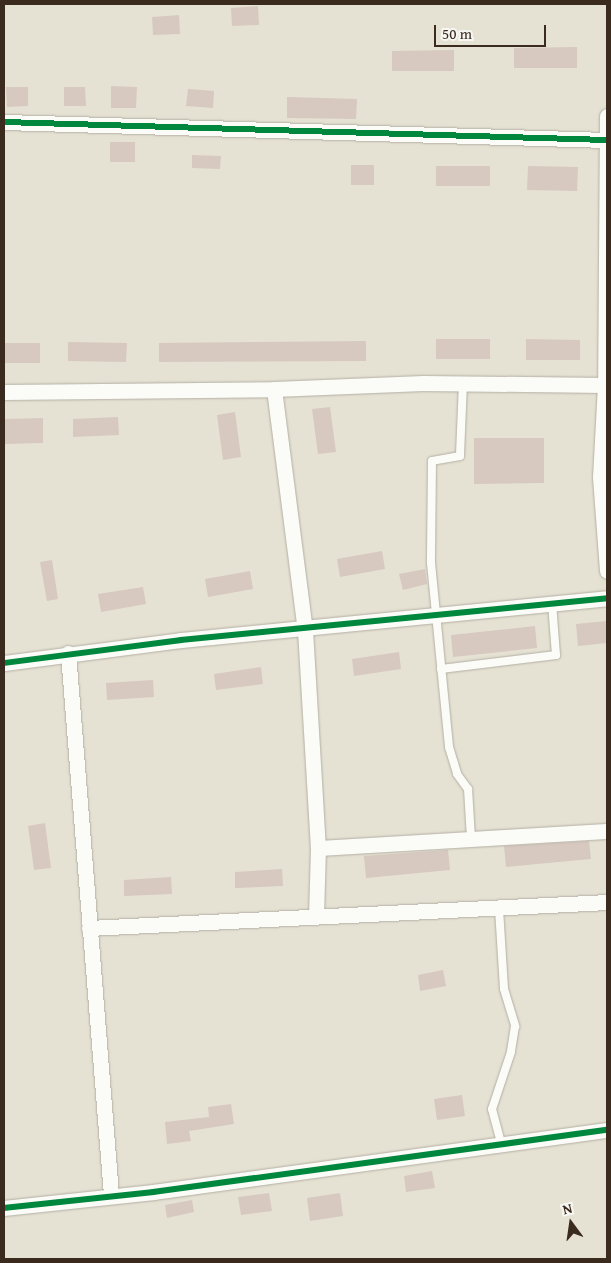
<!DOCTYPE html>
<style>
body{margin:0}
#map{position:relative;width:611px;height:1263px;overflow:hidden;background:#e6e2d3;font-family:"Gentium Book Plus",serif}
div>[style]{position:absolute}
.building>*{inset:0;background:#d7c9c0}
.roads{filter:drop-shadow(0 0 1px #b3afa4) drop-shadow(0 0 1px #b3afa4)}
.lane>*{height:8px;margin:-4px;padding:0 4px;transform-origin:4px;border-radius:4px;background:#fbfbf8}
.street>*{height:15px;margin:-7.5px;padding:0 7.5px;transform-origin:7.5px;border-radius:7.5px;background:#fbfbf8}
.cycleway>*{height:6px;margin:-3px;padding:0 3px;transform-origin:3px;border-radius:3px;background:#00873e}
span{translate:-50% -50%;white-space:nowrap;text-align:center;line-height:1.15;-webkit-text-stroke:5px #f6f6f2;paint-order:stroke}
.frame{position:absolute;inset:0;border:5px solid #3b2a1e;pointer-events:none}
.north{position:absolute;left:546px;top:1198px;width:50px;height:50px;-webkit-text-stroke:4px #f6f6f2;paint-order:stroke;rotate:346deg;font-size:14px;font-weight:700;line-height:20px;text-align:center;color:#3b2a1e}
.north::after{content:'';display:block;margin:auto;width:18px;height:22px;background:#3b2a1e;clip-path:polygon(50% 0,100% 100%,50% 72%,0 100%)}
.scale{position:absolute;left:434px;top:25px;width:112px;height:22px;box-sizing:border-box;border:2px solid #3b2a1e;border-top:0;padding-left:6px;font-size:15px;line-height:18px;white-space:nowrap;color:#3b2a1e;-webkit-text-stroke:4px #f6f6f2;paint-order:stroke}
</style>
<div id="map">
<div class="building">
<div style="clip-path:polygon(258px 6px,259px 25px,232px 26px,231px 8px)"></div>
<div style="clip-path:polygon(179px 15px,180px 34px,153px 35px,152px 17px)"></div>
<div style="clip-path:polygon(577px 47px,577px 68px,514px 68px,514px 48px)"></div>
<div style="clip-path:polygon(454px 50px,454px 71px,392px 71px,392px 51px)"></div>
<div style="clip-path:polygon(111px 86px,137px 87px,136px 108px,111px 108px)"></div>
<div style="clip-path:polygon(6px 87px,28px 87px,28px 106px,7px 107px)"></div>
<div style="clip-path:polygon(64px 87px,85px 87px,86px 106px,64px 106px)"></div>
<div style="clip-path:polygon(188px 89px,214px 91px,213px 108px,186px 106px)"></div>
<div style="clip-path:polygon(287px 97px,357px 99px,356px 119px,287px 118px)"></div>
<div style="clip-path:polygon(110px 142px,135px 142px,135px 162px,110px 162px)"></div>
<div style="clip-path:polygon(192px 155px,221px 156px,220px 169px,192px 168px)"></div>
<div style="clip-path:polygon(351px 165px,374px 165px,374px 185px,351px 185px)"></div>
<div style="clip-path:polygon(436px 166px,490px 166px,490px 186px,436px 186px)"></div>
<div style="clip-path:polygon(528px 166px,578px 167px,577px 191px,527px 190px)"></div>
<div style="clip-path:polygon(436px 339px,490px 339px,490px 359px,436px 359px)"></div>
<div style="clip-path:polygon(526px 339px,580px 340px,580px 360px,526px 360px)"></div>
<div style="clip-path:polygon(366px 341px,366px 361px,159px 362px,159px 343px)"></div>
<div style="clip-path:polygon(68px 342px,127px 343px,126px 362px,68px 361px)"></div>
<div style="clip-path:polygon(4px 343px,40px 343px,40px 363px,4px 363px)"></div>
<div style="clip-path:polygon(330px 407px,336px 452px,318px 454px,312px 409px)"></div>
<div style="clip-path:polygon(235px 412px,241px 457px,223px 460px,217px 415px)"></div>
<div style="clip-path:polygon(118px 417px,119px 435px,73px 437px,73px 419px)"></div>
<div style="clip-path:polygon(43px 418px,43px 443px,4px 444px,4px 419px)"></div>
<div style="clip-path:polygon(474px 438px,544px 438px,544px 483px,474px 484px)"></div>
<div style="clip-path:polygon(382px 551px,385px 569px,340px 577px,337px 559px)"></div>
<div style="clip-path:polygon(52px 560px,58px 599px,47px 601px,40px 562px)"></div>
<div style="clip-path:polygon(425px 569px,427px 584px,403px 590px,399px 574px)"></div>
<div style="clip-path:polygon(250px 571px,253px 589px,208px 597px,205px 579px)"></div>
<div style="clip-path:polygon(143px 587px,146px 604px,101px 612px,98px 594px)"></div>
<div style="clip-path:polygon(607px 621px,607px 643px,578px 646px,576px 624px)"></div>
<div style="clip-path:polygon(535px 626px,537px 648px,453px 657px,451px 635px)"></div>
<div style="clip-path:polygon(399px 652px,401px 669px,354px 676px,352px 659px)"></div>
<div style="clip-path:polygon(261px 667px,263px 684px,216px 690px,214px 674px)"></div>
<div style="clip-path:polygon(153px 680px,154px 697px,107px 700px,106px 683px)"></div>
<div style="clip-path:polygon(45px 823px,51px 868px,34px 870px,28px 826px)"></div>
<div style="clip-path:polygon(589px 841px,591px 859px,506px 867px,504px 846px)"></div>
<div style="clip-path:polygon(448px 850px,450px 870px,366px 878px,364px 856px)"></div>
<div style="clip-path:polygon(282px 869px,283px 886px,235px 888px,235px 872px)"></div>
<div style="clip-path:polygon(171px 877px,172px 894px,124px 896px,124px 880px)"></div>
<div style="clip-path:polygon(443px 970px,446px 986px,420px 991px,418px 975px)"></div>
<div style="clip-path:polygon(462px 1095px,465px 1116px,437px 1120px,434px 1099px)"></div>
<div style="clip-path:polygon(231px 1104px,234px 1124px,189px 1131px,191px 1141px,167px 1144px,165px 1122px,209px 1117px,208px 1107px)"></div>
<div style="clip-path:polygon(432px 1171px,435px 1188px,406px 1192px,404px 1176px)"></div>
<div style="clip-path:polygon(269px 1193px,272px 1211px,241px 1215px,238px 1197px)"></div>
<div style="clip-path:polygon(340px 1193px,343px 1216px,310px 1221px,307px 1198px)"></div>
<div style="clip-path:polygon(192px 1200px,194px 1212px,167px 1218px,165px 1205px)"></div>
</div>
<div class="roads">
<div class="lane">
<div style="left:463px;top:383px;width:73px;rotate:92.4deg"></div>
<div style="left:460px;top:456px;width:28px;rotate:170deg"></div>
<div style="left:432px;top:461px;width:102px;rotate:90.6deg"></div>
<div style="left:431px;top:563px;width:185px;rotate:84.4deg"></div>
<div style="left:449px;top:747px;width:28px;rotate:73deg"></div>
<div style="left:457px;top:774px;width:19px;rotate:54deg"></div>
<div style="left:468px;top:789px;width:49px;rotate:86.5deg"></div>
<div style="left:441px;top:669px;width:116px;rotate:-6.9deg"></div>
<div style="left:556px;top:655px;width:52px;rotate:-94.4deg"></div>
<div style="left:499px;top:909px;width:80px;rotate:86.4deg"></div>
<div style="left:504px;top:989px;width:39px;rotate:73deg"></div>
<div style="left:515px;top:1026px;width:26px;rotate:99deg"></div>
<div style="left:511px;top:1052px;width:60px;rotate:108.4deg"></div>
<div style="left:492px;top:1109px;width:38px;rotate:75deg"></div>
</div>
<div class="street">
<div style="left:607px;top:116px;width:269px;rotate:90.4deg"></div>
<div style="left:605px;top:385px;width:92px;rotate:93.1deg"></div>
<div style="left:600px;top:477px;width:94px;rotate:85.7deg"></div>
<div style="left:4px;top:122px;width:603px;rotate:1.71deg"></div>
<div style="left:274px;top:389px;width:243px;rotate:82.7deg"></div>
<div style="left:305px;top:630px;width:218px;rotate:86.6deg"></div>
<div style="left:318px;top:848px;width:68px;rotate:91.7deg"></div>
<div style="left:4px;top:392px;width:270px;rotate:-0.6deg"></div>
<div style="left:274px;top:389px;width:149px;rotate:-2.3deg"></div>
<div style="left:423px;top:383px;width:182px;rotate:0.6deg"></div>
<div style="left:68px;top:653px;width:544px;rotate:85.46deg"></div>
<div style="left:4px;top:663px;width:178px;rotate:-7.4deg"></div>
<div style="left:181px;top:640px;width:428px;rotate:-5.6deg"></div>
<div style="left:318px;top:848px;width:289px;rotate:-3.4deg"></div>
<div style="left:89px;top:928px;width:519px;rotate:-2.87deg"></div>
<div style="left:4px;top:1208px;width:150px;rotate:-6.1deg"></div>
<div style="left:153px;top:1192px;width:458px;rotate:-7.8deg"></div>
</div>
</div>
<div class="cycleway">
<div style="left:4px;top:122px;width:603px;rotate:1.71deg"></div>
<div style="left:4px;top:663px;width:178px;rotate:-7.4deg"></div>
<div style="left:181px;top:640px;width:428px;rotate:-5.6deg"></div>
<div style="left:4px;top:1208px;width:150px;rotate:-6.1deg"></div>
<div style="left:153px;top:1192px;width:458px;rotate:-7.8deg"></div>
</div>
<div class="frame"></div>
<div class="north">N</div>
<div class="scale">50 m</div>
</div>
